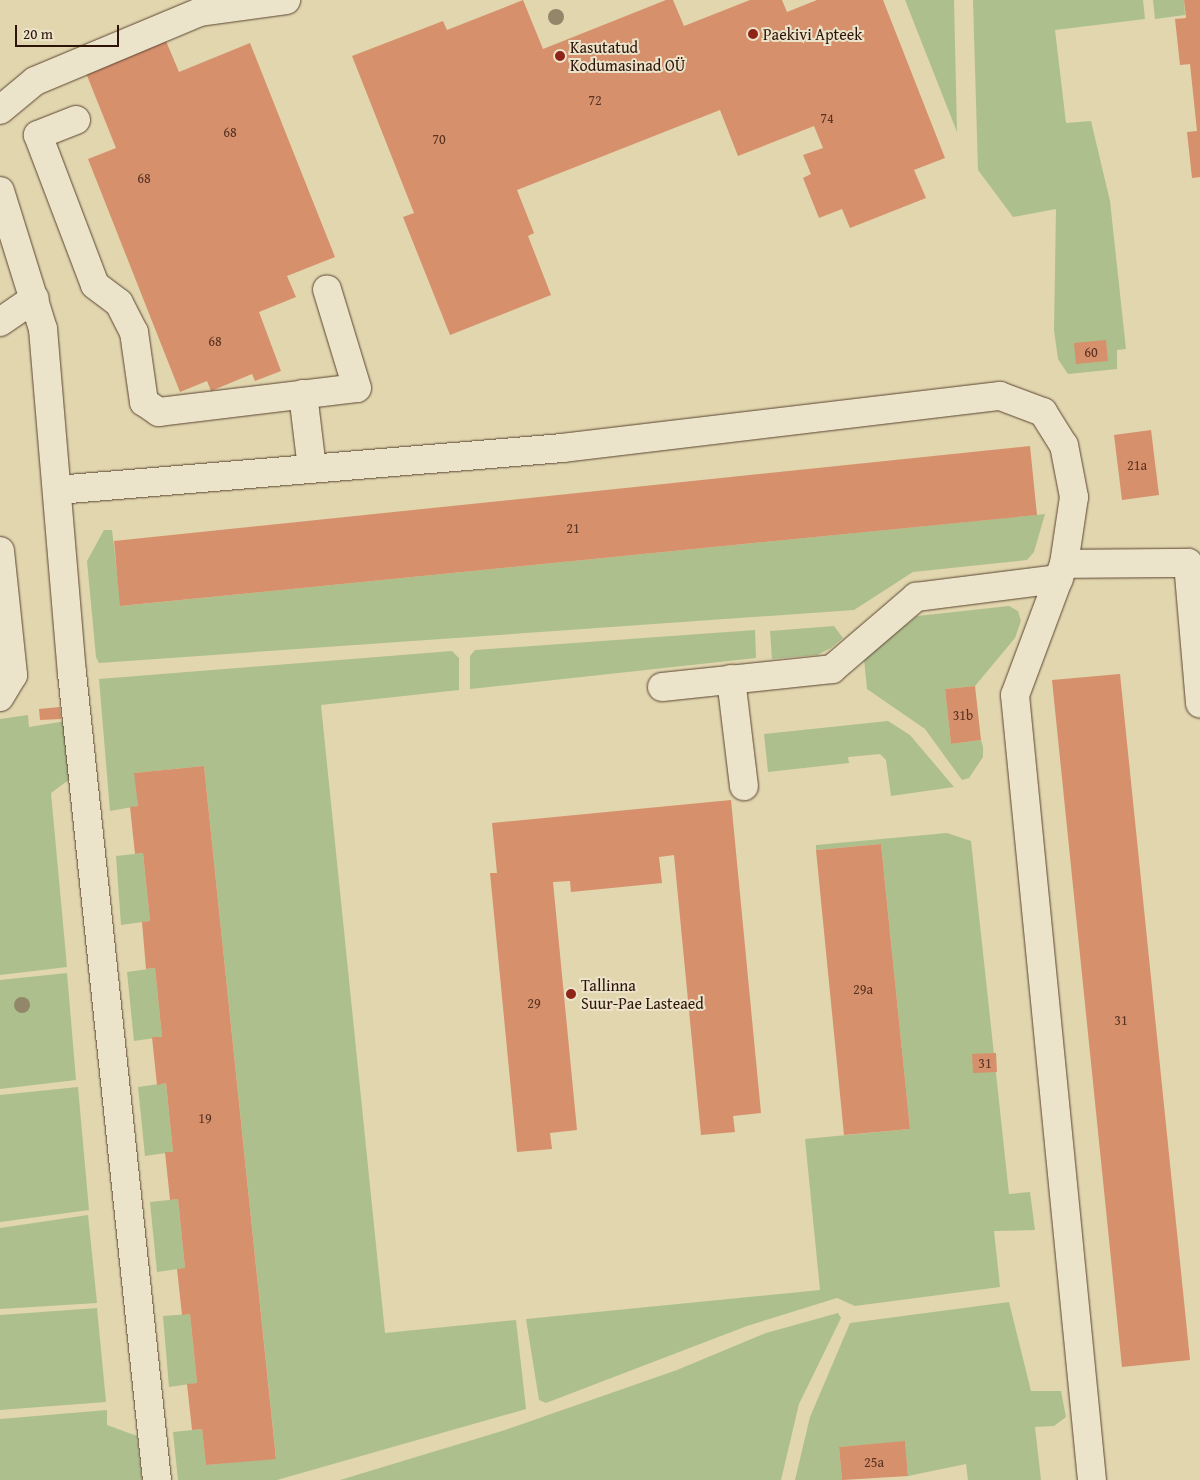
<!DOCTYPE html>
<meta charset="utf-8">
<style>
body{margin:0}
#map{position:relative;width:1200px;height:1480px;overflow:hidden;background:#e1d6ae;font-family:"Gentium Book Plus",serif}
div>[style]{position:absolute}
.green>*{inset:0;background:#aebf8e}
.building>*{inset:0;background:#d6906c}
.roads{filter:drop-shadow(0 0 1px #5b4432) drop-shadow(0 0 1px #5b4432)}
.minor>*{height:28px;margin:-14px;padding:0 14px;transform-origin:14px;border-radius:14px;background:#ece4ca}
.trees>*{width:16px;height:16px;margin:-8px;border-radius:50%;background:#938769}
.dots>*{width:14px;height:14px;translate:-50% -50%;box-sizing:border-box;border:2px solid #ece4ca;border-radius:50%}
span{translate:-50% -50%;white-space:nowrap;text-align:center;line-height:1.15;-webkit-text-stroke:4px #ece4ca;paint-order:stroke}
.number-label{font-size:14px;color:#583221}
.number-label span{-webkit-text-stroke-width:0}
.poi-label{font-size:16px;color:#2e1308}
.left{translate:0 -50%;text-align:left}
.scale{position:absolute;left:15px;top:25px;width:104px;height:22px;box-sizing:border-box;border:2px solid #2e1308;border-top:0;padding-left:6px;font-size:15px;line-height:18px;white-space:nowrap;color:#2e1308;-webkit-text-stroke:4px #ece4ca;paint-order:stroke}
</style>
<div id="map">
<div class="green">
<div style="clip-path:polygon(905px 0,954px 0,957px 132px)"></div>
<div style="clip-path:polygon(973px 0,1143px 0,1145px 19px,1055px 30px,1066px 123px,1091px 121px,1110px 201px,1126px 349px,1117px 350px,1117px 369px,1068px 374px,1058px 359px,1054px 330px,1056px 209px,1013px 217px,978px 170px)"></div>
<div style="clip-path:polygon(1153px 0,1184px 0,1185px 15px,1155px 19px)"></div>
<div style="clip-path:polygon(1045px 514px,1034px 552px,1027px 560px,913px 572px,854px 610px,99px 663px,96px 657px,87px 561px,104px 530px,112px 530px,121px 606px)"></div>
<div style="clip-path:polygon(1009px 606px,1018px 611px,1021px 621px,1015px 638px,975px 686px,945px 689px,951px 744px,981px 740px,983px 747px,983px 757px,969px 778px,962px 780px,925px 729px,867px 689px,864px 659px,917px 616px)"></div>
<div style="clip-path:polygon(834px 626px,843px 638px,831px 648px,817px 655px,772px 659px,770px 631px)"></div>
<div style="clip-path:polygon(755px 630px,756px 658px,470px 689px,470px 656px,475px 650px)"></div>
<div style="clip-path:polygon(452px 651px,459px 658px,459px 690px,321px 705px,385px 1333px,516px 1320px,526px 1409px,277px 1480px,178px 1480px,173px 1432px,202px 1429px,206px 1465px,276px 1458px,204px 766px,135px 773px,138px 806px,110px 811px,99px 679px)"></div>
<div style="clip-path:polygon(28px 715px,29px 727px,66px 721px,70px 779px,51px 793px,67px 967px,0 975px,0 719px)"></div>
<div style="clip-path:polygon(888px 721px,910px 735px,954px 787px,891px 796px,886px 760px,880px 754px,848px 757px,849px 763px,768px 772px,764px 734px)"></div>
<div style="clip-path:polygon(947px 833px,971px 841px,1009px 1194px,1030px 1192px,1035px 1230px,994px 1231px,1000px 1287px,855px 1306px,837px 1298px,747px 1326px,546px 1403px,539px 1400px,526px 1319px,820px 1290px,805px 1139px,910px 1129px,881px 844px,816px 850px,816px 845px)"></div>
<div style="clip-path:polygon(143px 853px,150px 921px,121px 925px,116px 856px)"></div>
<div style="clip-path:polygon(155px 968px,162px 1037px,134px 1041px,127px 972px)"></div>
<div style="clip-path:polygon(67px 973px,76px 1080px,0 1089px,0 980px)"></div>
<div style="clip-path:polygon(166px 1083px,173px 1152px,145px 1156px,138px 1087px)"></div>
<div style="clip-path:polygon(78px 1087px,89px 1210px,0 1222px,0 1095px)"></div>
<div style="clip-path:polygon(178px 1199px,185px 1268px,157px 1272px,150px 1202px)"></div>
<div style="clip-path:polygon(88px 1215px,97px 1303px,0 1309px,0 1228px)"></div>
<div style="clip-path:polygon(1009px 1302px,1031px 1391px,1061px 1391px,1066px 1417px,1054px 1426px,1035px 1427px,1041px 1480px,968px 1480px,966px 1464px,908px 1476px,905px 1442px,839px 1447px,842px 1480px,795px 1480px,810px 1417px,850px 1323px)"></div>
<div style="clip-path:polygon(97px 1308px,106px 1402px,0 1410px,0 1315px)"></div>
<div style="clip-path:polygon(838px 1313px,841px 1318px,799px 1404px,781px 1480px,340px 1480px,502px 1431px,677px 1370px,766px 1333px)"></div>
<div style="clip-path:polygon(190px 1314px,197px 1383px,169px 1387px,163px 1316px)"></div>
<div style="clip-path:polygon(107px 1410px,107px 1425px,137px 1436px,142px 1480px,0 1480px,0 1419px)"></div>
</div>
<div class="building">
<div style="clip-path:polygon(523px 0,543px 49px,666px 0,673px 0,684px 26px,750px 0,782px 0,787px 12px,817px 0,883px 0,945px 158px,914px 170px,926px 198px,850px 228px,842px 209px,819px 218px,803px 178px,811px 174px,803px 155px,823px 148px,814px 126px,738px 156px,720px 110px,517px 190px,534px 233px,528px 236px,551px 295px,450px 335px,403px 217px,414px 213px,352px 56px,443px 21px,447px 30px)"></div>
<div style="clip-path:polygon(1184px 0,1200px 0,1200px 177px,1192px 178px,1187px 132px,1197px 131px,1190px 64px,1180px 65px,1175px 19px,1186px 18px)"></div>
<div style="clip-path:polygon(166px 41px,179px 72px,250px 43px,335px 257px,287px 276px,296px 297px,259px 312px,281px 371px,255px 381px,252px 374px,211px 391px,207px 381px,180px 392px,88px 159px,116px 148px,86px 73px)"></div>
<div style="clip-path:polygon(1106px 340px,1108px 361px,1076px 364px,1074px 343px)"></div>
<div style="clip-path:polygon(1151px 430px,1159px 495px,1122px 500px,1114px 435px)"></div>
<div style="clip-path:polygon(1030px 446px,1037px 515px,120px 606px,114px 541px)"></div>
<div style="clip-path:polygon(1120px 674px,1190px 1360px,1122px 1367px,1052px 680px)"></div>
<div style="clip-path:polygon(975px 686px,981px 740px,951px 744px,945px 689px)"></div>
<div style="clip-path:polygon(60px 707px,61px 719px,40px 720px,39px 709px)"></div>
<div style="clip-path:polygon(204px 766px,276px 1459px,206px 1465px,202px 1429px,192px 1430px,187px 1384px,197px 1383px,190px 1314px,182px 1315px,177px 1269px,185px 1268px,178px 1199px,170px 1200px,165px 1152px,173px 1152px,166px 1083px,157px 1085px,152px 1037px,162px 1037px,155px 968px,146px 969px,142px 922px,150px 921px,143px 853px,135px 854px,130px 807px,138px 806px,134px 773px)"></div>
<div style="clip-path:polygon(731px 800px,761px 1113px,733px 1116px,735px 1132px,701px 1135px,674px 855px,659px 857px,662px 883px,571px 892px,570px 881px,553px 882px,577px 1130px,550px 1133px,552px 1149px,517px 1152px,490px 873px,497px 873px,492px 823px)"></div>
<div style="clip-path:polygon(881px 844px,910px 1129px,844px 1135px,816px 850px)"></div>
<div style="clip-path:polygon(996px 1053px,997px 1072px,973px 1073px,972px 1054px)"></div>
<div style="clip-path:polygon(905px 1441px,908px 1476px,842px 1480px,839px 1447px)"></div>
</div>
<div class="roads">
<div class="minor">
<div style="left:0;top:110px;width:45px;rotate:-39.6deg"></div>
<div style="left:35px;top:81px;width:179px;rotate:-22.7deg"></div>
<div style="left:200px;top:12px;width:87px;rotate:-7.9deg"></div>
<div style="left:76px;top:120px;width:41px;rotate:158.5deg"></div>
<div style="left:38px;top:135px;width:160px;rotate:69.2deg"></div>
<div style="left:95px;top:285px;width:30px;rotate:37deg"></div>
<div style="left:119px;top:303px;width:33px;rotate:63deg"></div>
<div style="left:134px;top:332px;width:71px;rotate:81.9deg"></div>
<div style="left:144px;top:402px;width:18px;rotate:34deg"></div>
<div style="left:159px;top:412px;width:199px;rotate:-6.9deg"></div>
<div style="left:357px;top:388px;width:103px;rotate:-106.9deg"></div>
<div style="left:0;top:191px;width:145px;rotate:72.7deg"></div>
<div style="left:43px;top:329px;width:345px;rotate:85.2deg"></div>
<div style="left:72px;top:673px;width:811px;rotate:83.99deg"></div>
<div style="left:0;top:322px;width:42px;rotate:-34.4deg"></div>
<div style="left:303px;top:394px;width:75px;rotate:83.1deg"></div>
<div style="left:57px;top:490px;width:507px;rotate:-4.75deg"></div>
<div style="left:562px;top:448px;width:441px;rotate:-6.8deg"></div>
<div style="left:1000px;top:396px;width:46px;rotate:20.4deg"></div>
<div style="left:1043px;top:412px;width:39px;rotate:58deg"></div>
<div style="left:1064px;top:445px;width:53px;rotate:79.1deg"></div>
<div style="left:1074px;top:497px;width:68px;rotate:98.5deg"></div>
<div style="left:1064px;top:564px;width:124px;rotate:-0.5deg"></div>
<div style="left:1188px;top:563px;width:141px;rotate:85.1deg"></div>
<div style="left:0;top:551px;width:125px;rotate:84deg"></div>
<div style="left:13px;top:675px;width:26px;rotate:121deg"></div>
<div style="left:1064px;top:564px;width:140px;rotate:110.5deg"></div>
<div style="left:1015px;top:695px;width:789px;rotate:84.4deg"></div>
<div style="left:731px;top:679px;width:108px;rotate:83.1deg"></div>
<div style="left:662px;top:687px;width:171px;rotate:-6deg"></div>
<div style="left:832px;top:669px;width:111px;rotate:-40.6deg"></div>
<div style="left:916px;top:597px;width:144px;rotate:-7.2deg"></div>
</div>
</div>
<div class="trees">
<div style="left:556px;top:17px"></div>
<div style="left:22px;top:1005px"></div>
</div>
<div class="dots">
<div style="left:753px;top:34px;background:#8f2418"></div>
<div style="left:560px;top:56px;background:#8f2418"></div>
<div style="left:571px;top:994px;background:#8f2418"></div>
</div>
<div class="number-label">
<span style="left:595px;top:100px">72</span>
<span style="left:827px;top:118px">74</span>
<span style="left:230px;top:132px">68</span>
<span style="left:439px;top:139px">70</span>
<span style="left:144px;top:178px">68</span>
<span style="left:215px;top:341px">68</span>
<span style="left:1091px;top:352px">60</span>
<span style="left:1137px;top:465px">21a</span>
<span style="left:573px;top:528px">21</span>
<span style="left:963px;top:715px">31b</span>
<span style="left:863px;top:989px">29a</span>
<span style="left:534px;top:1003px">29</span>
<span style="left:1121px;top:1020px">31</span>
<span style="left:985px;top:1063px">31</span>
<span style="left:205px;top:1118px">19</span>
<span style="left:874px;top:1462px">25a</span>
</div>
<div class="poi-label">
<span class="left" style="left:763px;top:34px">Paekivi Apteek</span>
<span class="left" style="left:570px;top:56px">Kasutatud<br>Kodumasinad OÜ</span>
<span class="left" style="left:581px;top:994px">Tallinna<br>Suur-Pae Lasteaed</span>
</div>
<div class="scale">20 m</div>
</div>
